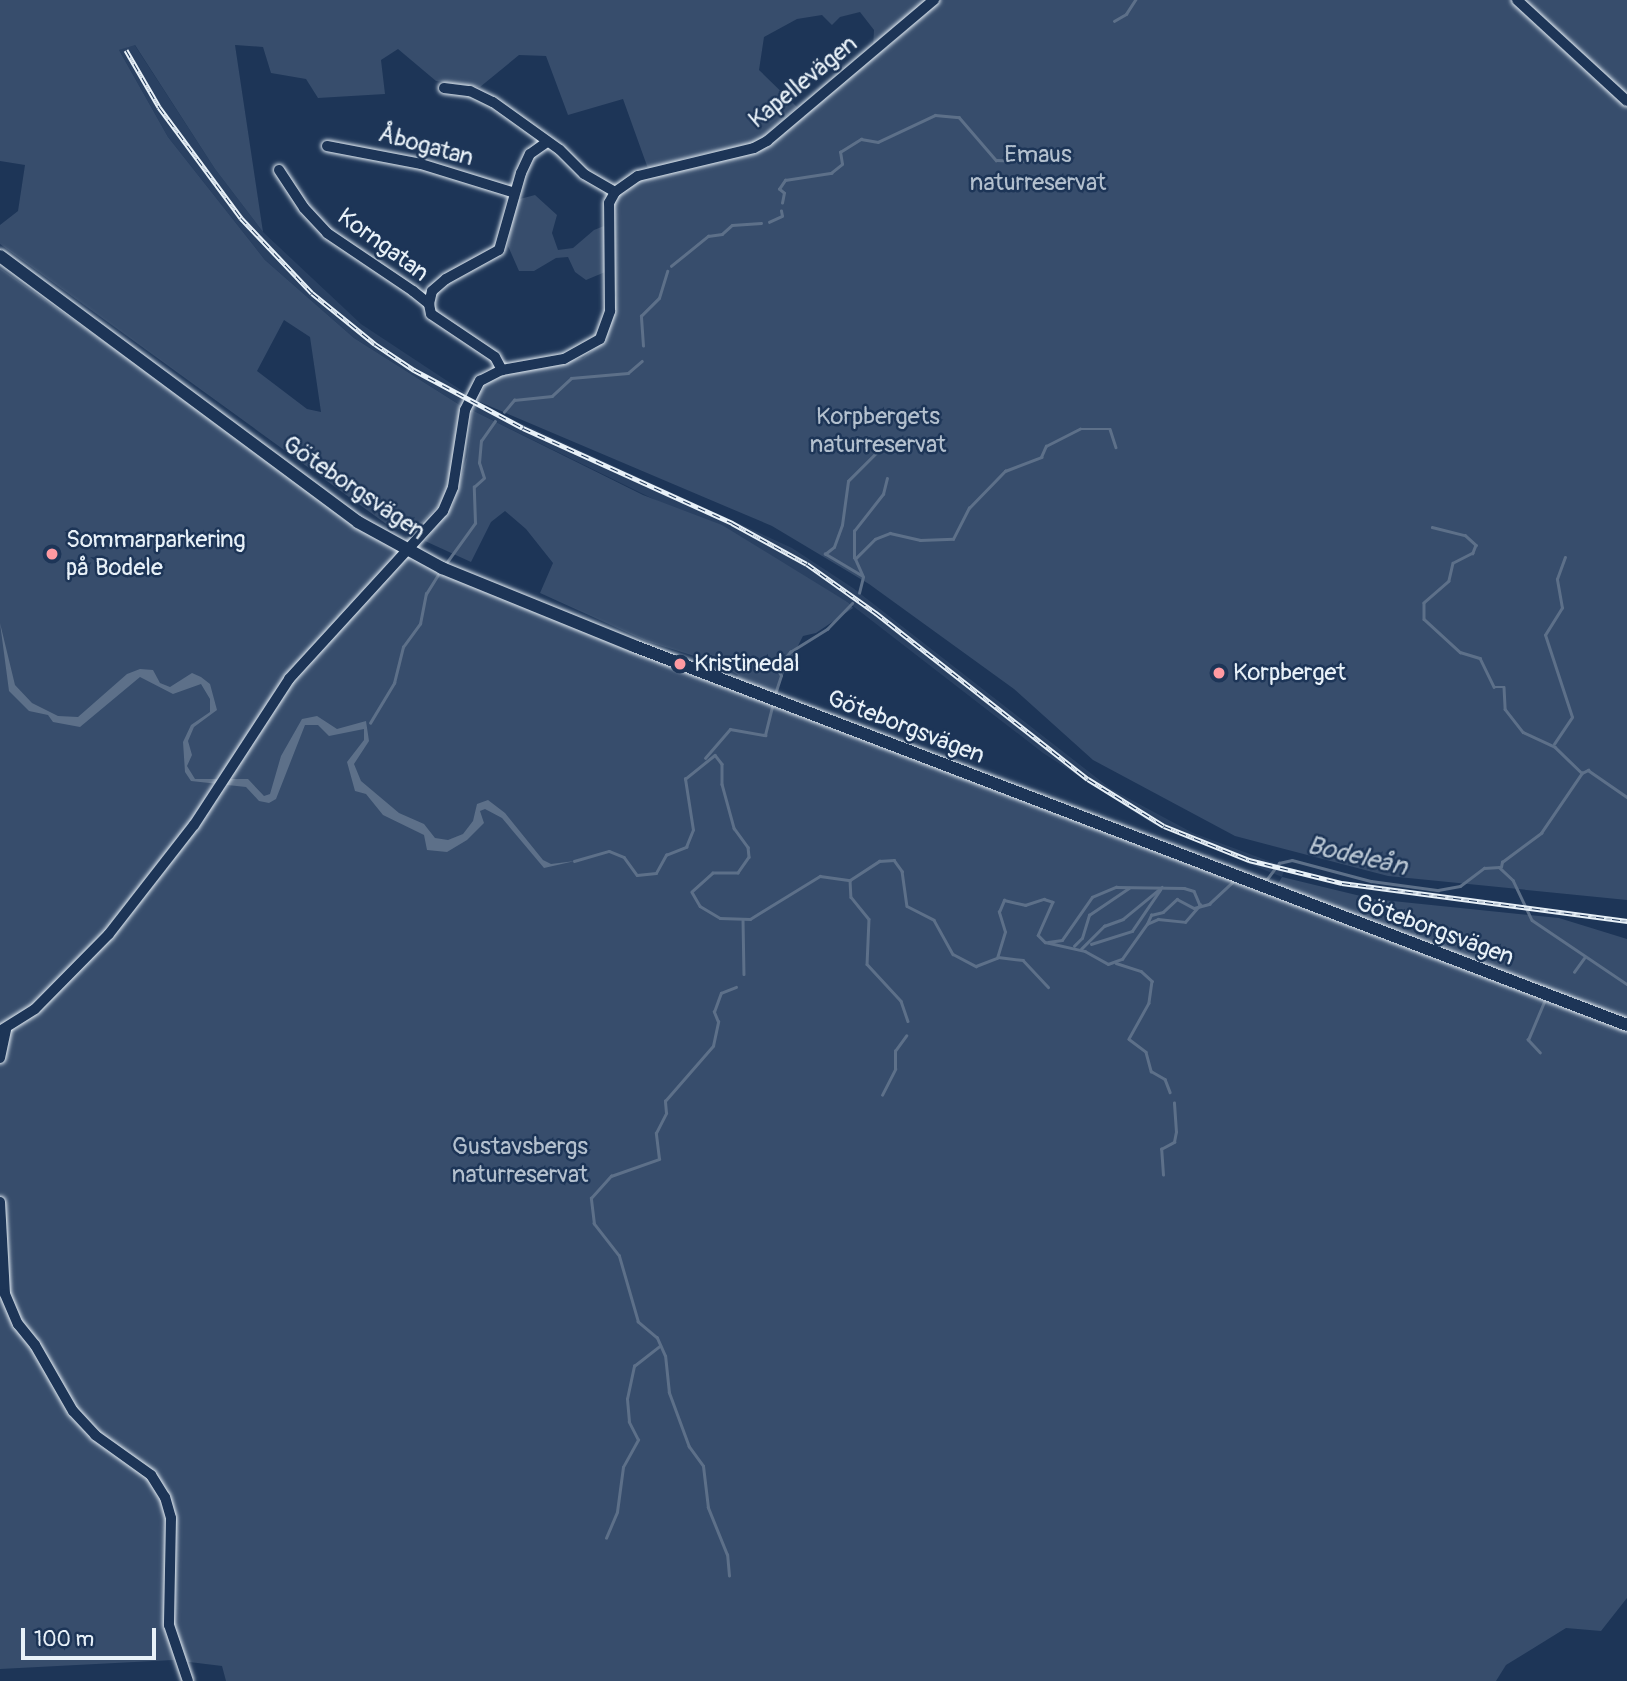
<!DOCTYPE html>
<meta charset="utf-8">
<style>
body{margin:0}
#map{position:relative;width:1627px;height:1681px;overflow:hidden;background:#1d3557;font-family:Pangolin,sans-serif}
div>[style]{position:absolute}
.built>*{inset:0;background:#2a4162}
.green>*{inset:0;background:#374d6c}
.water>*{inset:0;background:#5d7089}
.stream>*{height:2.5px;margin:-1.25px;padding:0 1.25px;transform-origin:1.25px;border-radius:1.25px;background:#5d7089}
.roads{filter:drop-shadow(0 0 2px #e8f1f8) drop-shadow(0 0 2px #e8f1f8)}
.minor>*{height:10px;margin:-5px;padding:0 5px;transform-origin:5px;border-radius:5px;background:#1d3557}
.tertiary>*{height:12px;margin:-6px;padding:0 6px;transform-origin:6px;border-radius:6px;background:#1d3557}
.rail>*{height:5px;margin-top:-2.5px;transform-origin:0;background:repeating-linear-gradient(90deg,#1d3557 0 8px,#e8f1f8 0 16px);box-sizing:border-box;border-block:2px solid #e8f1f8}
.dots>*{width:19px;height:19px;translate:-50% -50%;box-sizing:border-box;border:4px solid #1d3557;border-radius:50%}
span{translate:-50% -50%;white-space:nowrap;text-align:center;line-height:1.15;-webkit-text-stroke:5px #1d3557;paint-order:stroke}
.street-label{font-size:24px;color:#e8f1f8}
.park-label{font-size:24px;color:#b3c0ce}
.poi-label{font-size:24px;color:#e8f1f8}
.left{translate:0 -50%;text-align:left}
.water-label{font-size:26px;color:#b7c4d1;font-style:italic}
.scale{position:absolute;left:21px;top:1628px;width:135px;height:32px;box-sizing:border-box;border:4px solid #e8f1f8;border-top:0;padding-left:9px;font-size:21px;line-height:24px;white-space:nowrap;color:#e8f1f8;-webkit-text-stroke:5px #1d3557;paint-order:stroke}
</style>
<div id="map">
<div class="built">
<div style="clip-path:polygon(134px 44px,215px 169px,263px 232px,361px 324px,467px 394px,463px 407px,354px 338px,265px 260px,168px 137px,119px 50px)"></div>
<div style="clip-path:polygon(475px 402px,792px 548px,853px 588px,1111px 789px,1193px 833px,1285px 867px,1282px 877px,1153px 824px,1043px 753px,849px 603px,696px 520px,472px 410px)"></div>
</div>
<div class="green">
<div style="clip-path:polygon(evenodd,0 0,926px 0,873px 48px,874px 30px,860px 12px,840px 17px,832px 25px,822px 15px,797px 19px,764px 37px,759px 70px,797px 107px,757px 142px,682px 159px,677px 169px,741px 156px,890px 45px,940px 0,1627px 0,1627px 900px,1388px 876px,1235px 836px,1093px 760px,1014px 689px,869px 584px,772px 526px,475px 400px,489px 381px,503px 374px,583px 358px,606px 340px,616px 294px,610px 270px,586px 280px,575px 272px,568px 257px,556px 258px,534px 271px,519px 271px,508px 246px,516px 200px,535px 195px,557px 215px,552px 233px,558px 250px,573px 248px,594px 230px,614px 222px,612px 202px,625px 187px,651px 177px,623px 99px,568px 115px,546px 56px,519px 55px,480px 87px,436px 81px,398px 49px,381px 60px,385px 94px,318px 98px,306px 79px,271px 73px,263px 47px,235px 45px,263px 232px,215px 169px,135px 45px,119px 50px,168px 137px,265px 260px,354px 338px,463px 407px,445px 499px,418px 527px,405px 531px,389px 526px,0 244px,0 225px,18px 211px,25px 165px,0 161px,0 0,284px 320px,310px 337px,321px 412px,307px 409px,257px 371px,284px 320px)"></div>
<div style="clip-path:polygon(0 268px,389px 543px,731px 686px,738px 675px,717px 663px,646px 641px,540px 593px,553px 563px,526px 529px,505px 511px,491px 522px,471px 562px,425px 541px,453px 505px,467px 456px,472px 410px,643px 495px,722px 525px,849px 603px,853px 608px,816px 633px,803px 636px,779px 683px,777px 704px,1272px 894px,1282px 877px,1373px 899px,1559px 918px,1627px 939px,1627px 1598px,1601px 1631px,1566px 1628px,1506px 1665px,1496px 1681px,226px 1681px,222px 1666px,173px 1660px,0 1669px)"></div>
</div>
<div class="water">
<div style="clip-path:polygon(0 623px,15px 685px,32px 703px,58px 716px,78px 717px,127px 674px,140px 669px,153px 670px,160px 683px,170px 687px,192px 673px,201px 677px,210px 684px,217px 710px,194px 727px,188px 741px,192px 755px,187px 766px,195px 779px,248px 779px,264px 796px,270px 794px,281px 756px,302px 719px,317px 716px,337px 729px,366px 721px,369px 741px,354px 764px,361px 781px,399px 813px,424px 824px,435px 838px,448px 840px,463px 834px,473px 821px,477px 804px,488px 800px,505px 813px,543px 860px,551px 864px,575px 861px,544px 868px,502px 818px,485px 809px,480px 811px,484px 823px,467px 840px,447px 852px,427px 850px,424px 835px,383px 815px,366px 794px,355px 791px,347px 762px,364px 740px,364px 729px,329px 736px,318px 725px,305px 725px,276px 799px,269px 803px,259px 801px,246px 787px,191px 781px,185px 772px,183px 742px,191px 725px,210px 712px,210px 699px,201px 684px,173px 694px,140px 677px,80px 727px,53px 722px,48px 715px,29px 711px,9px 691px)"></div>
</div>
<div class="stream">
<div style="left:1114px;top:21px;width:14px;rotate:-30deg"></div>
<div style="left:1126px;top:14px;width:17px;rotate:-57deg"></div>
<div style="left:782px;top:203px;width:10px;rotate:-79deg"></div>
<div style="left:784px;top:193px;width:6px;rotate:-141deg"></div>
<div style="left:779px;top:189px;width:11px;rotate:-56deg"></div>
<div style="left:785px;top:180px;width:47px;rotate:-8.7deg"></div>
<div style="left:831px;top:173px;width:14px;rotate:-39deg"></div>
<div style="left:842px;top:164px;width:12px;rotate:-99deg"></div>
<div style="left:840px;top:152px;width:25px;rotate:-32deg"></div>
<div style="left:861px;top:139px;width:17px;rotate:10deg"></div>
<div style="left:878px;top:142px;width:63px;rotate:-25.3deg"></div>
<div style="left:935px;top:115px;width:24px;rotate:5deg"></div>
<div style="left:959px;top:117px;width:57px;rotate:49.3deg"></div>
<div style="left:996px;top:160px;width:27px;rotate:2deg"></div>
<div style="left:769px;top:222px;width:14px;rotate:-25deg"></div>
<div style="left:782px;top:216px;width:5px;rotate:-101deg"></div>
<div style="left:671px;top:266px;width:48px;rotate:-39deg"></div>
<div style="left:708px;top:236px;width:14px;rotate:-8deg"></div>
<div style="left:722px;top:234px;width:13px;rotate:-42deg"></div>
<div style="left:732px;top:225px;width:29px;rotate:-4deg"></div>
<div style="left:643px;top:346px;width:30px;rotate:-94deg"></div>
<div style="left:641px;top:316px;width:25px;rotate:-45deg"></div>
<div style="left:659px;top:298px;width:28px;rotate:-73deg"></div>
<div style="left:504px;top:412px;width:16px;rotate:-50deg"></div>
<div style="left:514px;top:400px;width:38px;rotate:-6deg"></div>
<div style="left:552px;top:396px;width:26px;rotate:-43deg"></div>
<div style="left:571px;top:378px;width:57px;rotate:-5deg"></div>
<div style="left:628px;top:373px;width:18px;rotate:-41deg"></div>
<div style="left:1432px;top:527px;width:34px;rotate:14deg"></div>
<div style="left:1465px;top:535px;width:15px;rotate:42deg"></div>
<div style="left:1476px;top:545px;width:9px;rotate:111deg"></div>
<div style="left:1473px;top:553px;width:22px;rotate:153deg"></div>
<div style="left:1453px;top:563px;width:18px;rotate:103deg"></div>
<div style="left:1449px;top:581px;width:33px;rotate:139deg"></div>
<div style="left:1424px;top:603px;width:16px;rotate:90deg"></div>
<div style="left:1424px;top:619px;width:49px;rotate:42.5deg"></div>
<div style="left:1460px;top:652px;width:21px;rotate:17deg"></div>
<div style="left:1480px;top:658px;width:32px;rotate:64deg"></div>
<div style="left:1494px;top:687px;width:10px"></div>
<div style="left:1504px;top:687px;width:22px;rotate:87deg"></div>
<div style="left:1505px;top:709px;width:29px;rotate:52deg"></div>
<div style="left:1523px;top:732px;width:35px;rotate:25deg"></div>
<div style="left:1555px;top:747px;width:37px;rotate:44deg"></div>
<div style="left:854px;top:558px;width:27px;rotate:-90deg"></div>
<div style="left:854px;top:531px;width:47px;rotate:-51.9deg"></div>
<div style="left:883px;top:494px;width:16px;rotate:-76deg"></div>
<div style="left:447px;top:562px;width:48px;rotate:-54.3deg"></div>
<div style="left:475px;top:523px;width:36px;rotate:-92deg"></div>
<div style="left:474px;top:487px;width:13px;rotate:-42deg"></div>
<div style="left:484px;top:478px;width:16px;rotate:-108deg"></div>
<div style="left:479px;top:463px;width:22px;rotate:-85deg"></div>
<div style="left:481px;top:441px;width:24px;rotate:-55deg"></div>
<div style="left:862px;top:576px;width:43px;rotate:-149.3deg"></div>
<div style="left:825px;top:554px;width:11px;rotate:-38deg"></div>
<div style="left:834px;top:547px;width:23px;rotate:-70deg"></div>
<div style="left:842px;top:525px;width:44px;rotate:-82.2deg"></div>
<div style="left:848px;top:481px;width:44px;rotate:-45deg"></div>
<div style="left:859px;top:593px;width:16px;rotate:-76deg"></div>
<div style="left:863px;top:577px;width:20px;rotate:-114deg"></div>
<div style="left:855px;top:559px;width:28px;rotate:-45deg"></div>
<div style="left:875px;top:539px;width:16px;rotate:-22deg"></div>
<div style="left:890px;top:533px;width:31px;rotate:13deg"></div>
<div style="left:920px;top:540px;width:33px;rotate:-2deg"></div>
<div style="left:953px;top:539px;width:35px;rotate:-63deg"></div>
<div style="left:969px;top:508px;width:52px;rotate:-45.8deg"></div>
<div style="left:1005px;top:471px;width:39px;rotate:-21deg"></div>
<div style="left:1041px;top:457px;width:12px;rotate:-66deg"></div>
<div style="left:1046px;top:446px;width:38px;rotate:-27deg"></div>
<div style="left:1080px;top:429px;width:30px"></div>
<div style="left:1110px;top:429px;width:19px;rotate:72deg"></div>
<div style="left:776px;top:691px;width:16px;rotate:-72deg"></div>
<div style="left:781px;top:676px;width:9px;rotate:-117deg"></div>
<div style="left:777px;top:668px;width:21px;rotate:-51deg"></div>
<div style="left:790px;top:652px;width:44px;rotate:-31.9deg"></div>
<div style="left:827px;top:629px;width:36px;rotate:-46deg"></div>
<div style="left:370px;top:723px;width:47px;rotate:-59deg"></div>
<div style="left:394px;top:683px;width:37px;rotate:-76deg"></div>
<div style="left:403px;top:647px;width:29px;rotate:-54deg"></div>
<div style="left:420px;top:624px;width:31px;rotate:-79deg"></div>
<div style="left:426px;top:594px;width:22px;rotate:-58deg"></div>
<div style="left:1554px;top:744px;width:32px;rotate:-56deg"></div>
<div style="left:1572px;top:717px;width:86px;rotate:-108.2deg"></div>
<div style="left:1545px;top:635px;width:32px;rotate:-58deg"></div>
<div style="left:1562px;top:608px;width:29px;rotate:-100deg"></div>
<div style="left:1557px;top:579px;width:23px;rotate:-70deg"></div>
<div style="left:705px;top:758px;width:38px;rotate:-49deg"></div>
<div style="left:730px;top:729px;width:36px;rotate:10deg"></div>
<div style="left:765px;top:735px;width:29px;rotate:-76deg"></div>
<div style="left:574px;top:861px;width:36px;rotate:-16deg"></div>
<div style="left:609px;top:851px;width:16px;rotate:22deg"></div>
<div style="left:624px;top:857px;width:22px;rotate:54deg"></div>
<div style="left:637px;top:875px;width:19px;rotate:-6deg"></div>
<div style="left:656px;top:873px;width:21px;rotate:-61deg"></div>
<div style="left:666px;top:855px;width:22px;rotate:-22deg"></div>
<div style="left:686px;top:847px;width:18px;rotate:-68deg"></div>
<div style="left:693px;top:830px;width:52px;rotate:-98.9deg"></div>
<div style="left:685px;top:779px;width:38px;rotate:-39deg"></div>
<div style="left:715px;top:755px;width:11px;rotate:52deg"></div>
<div style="left:722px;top:764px;width:20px;rotate:90deg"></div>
<div style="left:722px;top:784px;width:46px;rotate:74.7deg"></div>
<div style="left:734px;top:828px;width:24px;rotate:54deg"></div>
<div style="left:748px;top:847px;width:10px;rotate:84deg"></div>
<div style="left:749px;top:857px;width:19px;rotate:125deg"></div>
<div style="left:738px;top:873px;width:25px;rotate:180deg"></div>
<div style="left:713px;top:873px;width:28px;rotate:138deg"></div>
<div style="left:692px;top:892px;width:16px;rotate:60deg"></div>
<div style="left:700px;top:906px;width:23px;rotate:31deg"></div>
<div style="left:720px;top:918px;width:30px;rotate:2deg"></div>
<div style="left:750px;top:919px;width:82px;rotate:-31.6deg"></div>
<div style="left:820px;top:876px;width:30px;rotate:8deg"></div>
<div style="left:850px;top:880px;width:35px;rotate:-33deg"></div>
<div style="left:879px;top:861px;width:15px;rotate:-4deg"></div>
<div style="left:894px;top:860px;width:14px;rotate:54deg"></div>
<div style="left:902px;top:871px;width:35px;rotate:82deg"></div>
<div style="left:907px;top:906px;width:30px;rotate:27deg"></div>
<div style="left:934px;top:920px;width:39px;rotate:61deg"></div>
<div style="left:953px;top:954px;width:26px;rotate:28deg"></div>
<div style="left:976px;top:966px;width:22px;rotate:-21deg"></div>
<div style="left:997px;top:958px;width:27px;rotate:-73deg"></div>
<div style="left:1005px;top:932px;width:21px;rotate:-107deg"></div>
<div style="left:999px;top:912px;width:13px;rotate:-67deg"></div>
<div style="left:1004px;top:900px;width:22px;rotate:13deg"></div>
<div style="left:1025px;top:905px;width:20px;rotate:-18deg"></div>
<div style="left:1044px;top:899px;width:9px;rotate:18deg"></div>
<div style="left:1053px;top:902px;width:36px;rotate:114deg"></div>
<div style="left:1038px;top:935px;width:10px;rotate:45deg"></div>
<div style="left:1045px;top:942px;width:41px;rotate:12.7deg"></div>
<div style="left:1085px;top:951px;width:26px;rotate:29deg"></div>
<div style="left:1108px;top:964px;width:15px;rotate:-20deg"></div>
<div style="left:1122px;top:959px;width:43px;rotate:-54.5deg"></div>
<div style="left:1147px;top:924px;width:12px;rotate:-24deg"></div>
<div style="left:1158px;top:919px;width:27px;rotate:6deg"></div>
<div style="left:1185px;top:922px;width:23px;rotate:-49deg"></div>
<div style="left:1501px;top:867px;width:5px;rotate:-79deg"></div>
<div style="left:1502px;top:862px;width:49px;rotate:-36.6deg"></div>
<div style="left:1541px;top:833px;width:73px;rotate:-55.7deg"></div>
<div style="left:1582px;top:773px;width:7px;rotate:-27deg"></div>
<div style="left:1588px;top:770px;width:47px;rotate:34.7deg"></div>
<div style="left:1242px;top:875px;width:13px;rotate:9deg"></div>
<div style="left:1261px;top:879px;width:6px"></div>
<div style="left:1267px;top:879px;width:20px;rotate:-53deg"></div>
<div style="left:1279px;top:863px;width:13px;rotate:-13deg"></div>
<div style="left:1292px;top:860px;width:82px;rotate:14.9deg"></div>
<div style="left:1371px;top:881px;width:68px;rotate:7.7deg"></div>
<div style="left:1438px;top:890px;width:22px;rotate:-10deg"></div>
<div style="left:1460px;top:886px;width:30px;rotate:-37deg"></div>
<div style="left:1484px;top:868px;width:15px;rotate:-4deg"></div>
<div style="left:1499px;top:867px;width:19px;rotate:43deg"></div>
<div style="left:1513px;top:880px;width:44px;rotate:64.6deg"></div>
<div style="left:1532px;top:920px;width:115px;rotate:34deg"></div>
<div style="left:850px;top:880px;width:17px;rotate:87deg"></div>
<div style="left:851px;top:897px;width:28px;rotate:51deg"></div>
<div style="left:869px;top:919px;width:45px;rotate:92.5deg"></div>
<div style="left:867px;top:964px;width:50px;rotate:47.4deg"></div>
<div style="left:901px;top:1001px;width:21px;rotate:71deg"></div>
<div style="left:743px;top:919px;width:55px;rotate:89deg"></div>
<div style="left:1147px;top:924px;width:10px;rotate:-66deg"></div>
<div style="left:1151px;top:915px;width:12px;rotate:-14deg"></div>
<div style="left:1163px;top:912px;width:19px;rotate:-43deg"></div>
<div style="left:1177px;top:899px;width:19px;rotate:28deg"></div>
<div style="left:1194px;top:908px;width:16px;rotate:-15deg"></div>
<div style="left:1209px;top:904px;width:34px;rotate:-43deg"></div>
<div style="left:1048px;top:942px;width:14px;rotate:-8deg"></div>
<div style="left:1062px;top:940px;width:52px;rotate:-55.1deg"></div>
<div style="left:1092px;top:897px;width:26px;rotate:-23deg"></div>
<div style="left:1116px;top:887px;width:68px;rotate:0.8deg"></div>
<div style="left:1184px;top:888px;width:10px;rotate:17deg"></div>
<div style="left:1194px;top:891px;width:15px;rotate:67deg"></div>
<div style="left:1091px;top:944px;width:43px;rotate:-17.6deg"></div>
<div style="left:1132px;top:931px;width:50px;rotate:-55.7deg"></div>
<div style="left:1074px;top:946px;width:11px;rotate:-45deg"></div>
<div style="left:1082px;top:938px;width:24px;rotate:-73deg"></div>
<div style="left:1089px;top:915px;width:48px;rotate:-34deg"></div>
<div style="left:1081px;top:949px;width:33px;rotate:-45deg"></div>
<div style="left:1104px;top:926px;width:20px;rotate:-20deg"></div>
<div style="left:1123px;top:919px;width:50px;rotate:-39.4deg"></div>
<div style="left:998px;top:957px;width:25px;rotate:7deg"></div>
<div style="left:1023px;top:960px;width:37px;rotate:47deg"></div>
<div style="left:1116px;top:963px;width:26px;rotate:18deg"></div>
<div style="left:1141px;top:971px;width:15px;rotate:42deg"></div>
<div style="left:1152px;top:981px;width:22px;rotate:98deg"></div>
<div style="left:1149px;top:1003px;width:41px;rotate:119.1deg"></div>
<div style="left:1129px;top:1039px;width:21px;rotate:37deg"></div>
<div style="left:1146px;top:1052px;width:20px;rotate:75deg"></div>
<div style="left:1151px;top:1071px;width:16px;rotate:30deg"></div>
<div style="left:1165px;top:1079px;width:14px;rotate:69deg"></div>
<div style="left:1574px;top:972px;width:17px;rotate:-54deg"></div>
<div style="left:1540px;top:1053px;width:18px;rotate:-133deg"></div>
<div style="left:1528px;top:1040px;width:41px;rotate:-67.2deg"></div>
<div style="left:882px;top:1095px;width:29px;rotate:-63deg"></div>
<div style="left:895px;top:1069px;width:18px;rotate:-90deg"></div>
<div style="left:895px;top:1051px;width:19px;rotate:-54deg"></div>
<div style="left:1163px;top:1175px;width:26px;rotate:-94deg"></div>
<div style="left:1161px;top:1149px;width:15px;rotate:-28deg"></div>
<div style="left:1174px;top:1142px;width:10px;rotate:-79deg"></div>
<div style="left:1176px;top:1132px;width:29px;rotate:-94deg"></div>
<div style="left:606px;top:1538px;width:28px;rotate:-67deg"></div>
<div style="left:617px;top:1512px;width:45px;rotate:-82.4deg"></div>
<div style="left:623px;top:1467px;width:31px;rotate:-61deg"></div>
<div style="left:638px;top:1440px;width:20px;rotate:-117deg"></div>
<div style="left:629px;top:1422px;width:23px;rotate:-95deg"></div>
<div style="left:627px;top:1399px;width:34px;rotate:-78deg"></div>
<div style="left:634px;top:1366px;width:33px;rotate:-38deg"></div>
<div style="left:729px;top:1576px;width:21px;rotate:-95deg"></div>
<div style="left:727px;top:1555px;width:51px;rotate:-112deg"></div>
<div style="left:708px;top:1508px;width:42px;rotate:-96.8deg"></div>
<div style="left:703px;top:1466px;width:24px;rotate:-126deg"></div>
<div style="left:689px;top:1447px;width:58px;rotate:-110.3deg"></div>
<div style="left:669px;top:1393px;width:37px;rotate:-96deg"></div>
<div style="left:665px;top:1356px;width:20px;rotate:-114deg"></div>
<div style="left:657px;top:1338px;width:25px;rotate:-140deg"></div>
<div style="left:638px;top:1322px;width:69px;rotate:-106.1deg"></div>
<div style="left:619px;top:1256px;width:41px;rotate:-128deg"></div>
<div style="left:594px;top:1224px;width:26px;rotate:-97deg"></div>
<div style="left:591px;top:1198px;width:30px;rotate:-48deg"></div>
<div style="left:611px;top:1176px;width:51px;rotate:-19.5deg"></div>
<div style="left:659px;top:1159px;width:26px;rotate:-97deg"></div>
<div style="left:656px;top:1133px;width:22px;rotate:-63deg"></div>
<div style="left:666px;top:1113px;width:12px;rotate:-95deg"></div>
<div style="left:665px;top:1101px;width:73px;rotate:-48.9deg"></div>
<div style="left:713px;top:1046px;width:25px;rotate:-78deg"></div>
<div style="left:718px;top:1022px;width:11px;rotate:-112deg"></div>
<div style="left:714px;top:1012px;width:20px;rotate:-70deg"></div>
<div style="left:721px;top:993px;width:16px;rotate:-22deg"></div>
</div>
<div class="roads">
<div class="minor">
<div style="left:1517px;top:0;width:149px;rotate:42.6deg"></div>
<div style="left:444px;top:88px;width:26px;rotate:7deg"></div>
<div style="left:470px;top:91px;width:25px;rotate:26deg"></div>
<div style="left:493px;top:102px;width:82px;rotate:35.6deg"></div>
<div style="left:560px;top:150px;width:34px;rotate:45deg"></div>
<div style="left:584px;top:174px;width:36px;rotate:30deg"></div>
<div style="left:327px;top:146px;width:96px;rotate:10.8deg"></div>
<div style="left:421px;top:164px;width:95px;rotate:17.1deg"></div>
<div style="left:279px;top:170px;width:45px;rotate:56.7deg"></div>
<div style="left:304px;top:208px;width:34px;rotate:47deg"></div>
<div style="left:327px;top:233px;width:104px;rotate:34deg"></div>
<div style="left:413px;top:291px;width:21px;rotate:39deg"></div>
<div style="left:429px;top:304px;width:10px;rotate:79deg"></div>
<div style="left:431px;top:314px;width:77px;rotate:33.9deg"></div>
<div style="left:495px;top:357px;width:15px;rotate:62deg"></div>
<div style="left:429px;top:304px;width:13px;rotate:-77deg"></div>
<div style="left:432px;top:291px;width:18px;rotate:-41deg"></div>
<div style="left:446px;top:279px;width:60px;rotate:-28.7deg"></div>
<div style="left:499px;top:250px;width:80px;rotate:-74.1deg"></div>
<div style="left:521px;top:173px;width:21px;rotate:-65deg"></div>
<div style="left:530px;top:154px;width:21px;rotate:-35deg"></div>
<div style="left:0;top:1031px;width:41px;rotate:-32.2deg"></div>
<div style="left:35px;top:1009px;width:105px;rotate:-45.4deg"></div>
<div style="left:109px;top:934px;width:138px;rotate:-52.1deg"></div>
<div style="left:194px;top:825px;width:174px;rotate:-56.9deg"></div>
<div style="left:289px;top:679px;width:228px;rotate:-47.5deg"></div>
<div style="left:443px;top:511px;width:26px;rotate:-67deg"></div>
<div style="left:453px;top:487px;width:78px;rotate:-81.1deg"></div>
<div style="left:465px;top:410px;width:33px;rotate:-63deg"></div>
<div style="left:480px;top:381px;width:25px;rotate:-27deg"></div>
<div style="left:502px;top:370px;width:63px;rotate:-10.1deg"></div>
<div style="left:564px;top:359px;width:41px;rotate:-29.1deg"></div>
<div style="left:600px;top:339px;width:30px;rotate:-70deg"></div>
<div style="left:610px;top:311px;width:108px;rotate:-90.5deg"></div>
<div style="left:609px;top:203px;width:13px;rotate:-61deg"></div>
<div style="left:615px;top:192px;width:28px;rotate:-35deg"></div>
<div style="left:638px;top:176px;width:119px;rotate:-13.6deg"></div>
<div style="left:754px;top:148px;width:15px;rotate:-28deg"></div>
<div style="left:767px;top:141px;width:219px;rotate:-40.2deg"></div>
<div style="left:0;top:1058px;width:29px;rotate:-78deg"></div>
<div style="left:0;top:1202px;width:92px;rotate:86.9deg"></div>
<div style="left:5px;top:1294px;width:33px;rotate:67deg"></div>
<div style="left:18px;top:1324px;width:27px;rotate:51deg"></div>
<div style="left:35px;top:1345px;width:76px;rotate:60.1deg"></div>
<div style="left:73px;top:1411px;width:33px;rotate:47deg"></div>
<div style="left:95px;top:1435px;width:69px;rotate:35.5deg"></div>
<div style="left:151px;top:1475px;width:26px;rotate:58deg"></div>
<div style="left:165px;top:1497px;width:22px;rotate:74deg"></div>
<div style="left:171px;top:1518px;width:107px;rotate:91.1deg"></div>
<div style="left:169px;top:1625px;width:59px;rotate:71.3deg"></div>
</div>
<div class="tertiary">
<div style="left:0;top:256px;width:446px;rotate:36.6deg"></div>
<div style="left:358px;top:522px;width:96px;rotate:28.7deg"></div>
<div style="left:442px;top:568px;width:207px;rotate:22.1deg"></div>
<div style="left:634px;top:646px;width:1063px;rotate:20.89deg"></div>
</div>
</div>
<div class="rail">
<div style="left:126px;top:50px;width:66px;rotate:59.9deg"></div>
<div style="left:159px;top:107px;width:138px;rotate:53.5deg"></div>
<div style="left:241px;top:218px;width:103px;rotate:46.6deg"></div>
<div style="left:312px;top:293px;width:81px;rotate:39deg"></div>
<div style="left:375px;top:344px;width:47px;rotate:33.7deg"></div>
<div style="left:414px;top:370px;width:123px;rotate:28deg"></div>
<div style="left:523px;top:428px;width:230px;rotate:24.4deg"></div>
<div style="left:732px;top:523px;width:85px;rotate:28.7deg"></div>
<div style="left:807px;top:564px;width:85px;rotate:35.4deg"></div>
<div style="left:876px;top:613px;width:269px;rotate:38.1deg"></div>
<div style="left:1088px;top:779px;width:89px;rotate:31.7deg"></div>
<div style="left:1164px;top:826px;width:92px;rotate:21.8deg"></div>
<div style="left:1249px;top:860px;width:96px;rotate:13.9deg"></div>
<div style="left:1342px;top:883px;width:288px;rotate:7.6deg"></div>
</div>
<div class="dots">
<div style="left:52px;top:554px;background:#ff9aa2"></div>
<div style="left:680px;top:664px;background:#ff9aa2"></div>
<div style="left:1219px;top:673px;background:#ff9aa2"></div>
</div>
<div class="street-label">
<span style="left:803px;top:82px;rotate:-39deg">Kapellevägen</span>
<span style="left:426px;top:146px;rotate:15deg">Åbogatan</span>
<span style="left:383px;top:245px;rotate:36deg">Korngatan</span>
<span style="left:354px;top:488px;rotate:34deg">Göteborgsvägen</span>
<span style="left:906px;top:727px;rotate:21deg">Göteborgsvägen</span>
<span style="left:1435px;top:930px;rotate:20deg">Göteborgsvägen</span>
</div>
<div class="park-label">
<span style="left:1038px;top:169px">Emaus<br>naturreservat</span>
<span style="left:878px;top:431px">Korpbergets<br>naturreservat</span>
<span style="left:520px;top:1161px">Gustavsbergs<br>naturreservat</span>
</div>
<div class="poi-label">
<span class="left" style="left:66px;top:554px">Sommarparkering<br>på Bodele</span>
<span class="left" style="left:694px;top:664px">Kristinedal</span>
<span class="left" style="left:1233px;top:673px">Korpberget</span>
</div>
<div class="water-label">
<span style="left:1357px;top:857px;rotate:13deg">Bodeleån</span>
</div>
<div class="scale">100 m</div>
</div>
